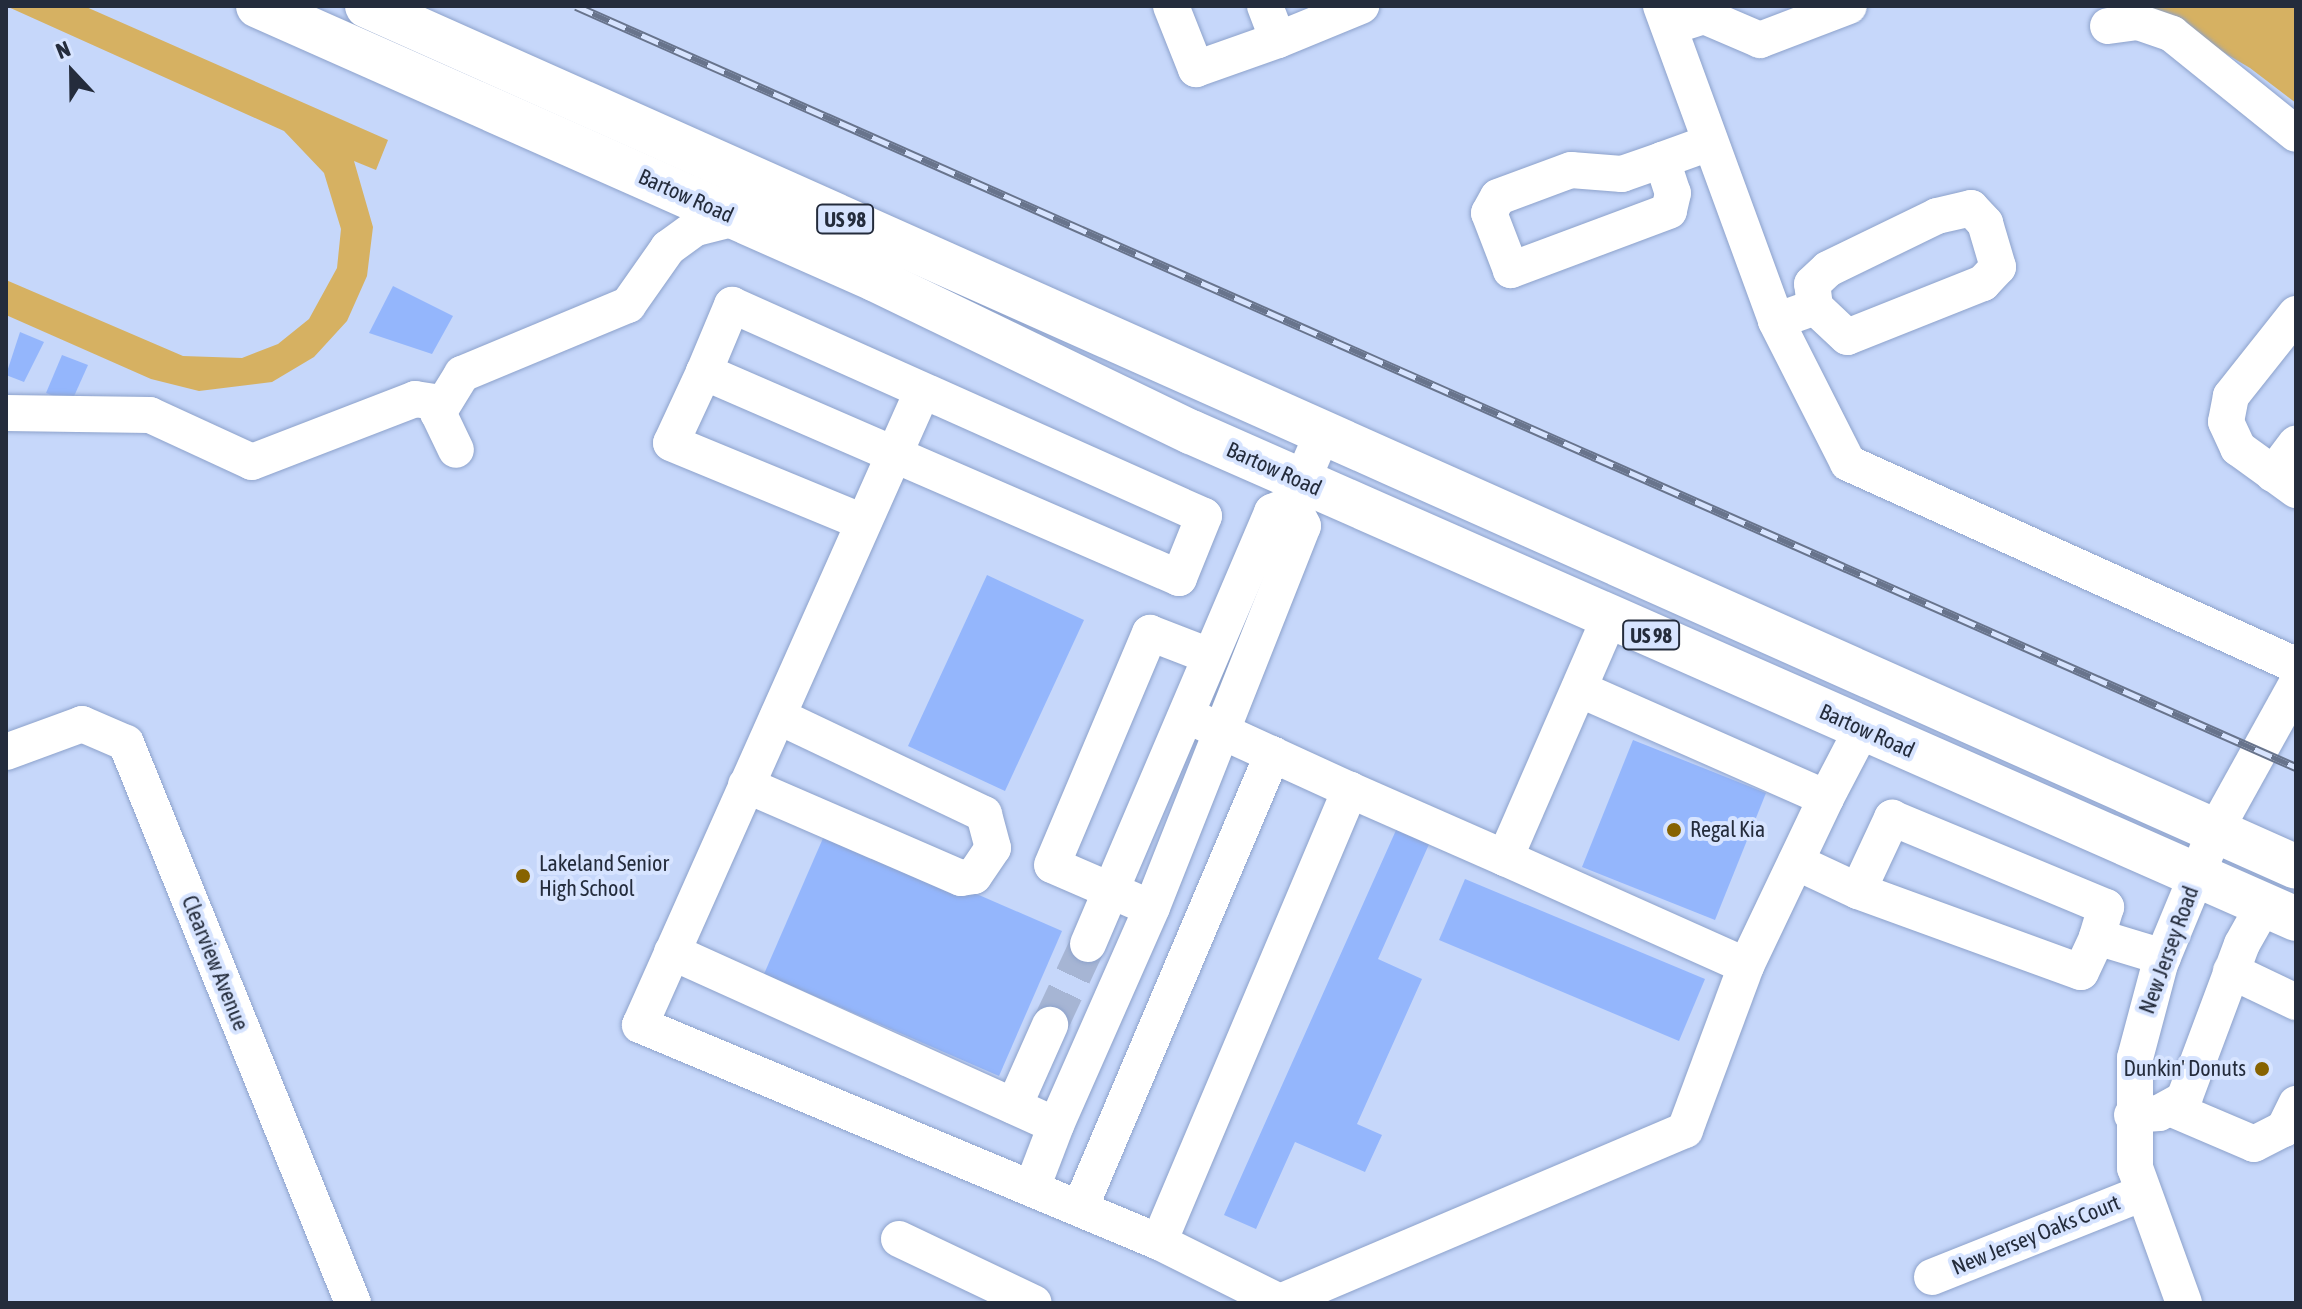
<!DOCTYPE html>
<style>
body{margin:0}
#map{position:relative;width:2302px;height:1309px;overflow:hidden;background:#c6d7fa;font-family:"Asap Condensed",sans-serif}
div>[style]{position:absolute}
.green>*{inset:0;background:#d6b162}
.building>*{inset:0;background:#94b6fc}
.minor-tunnel>*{height:36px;margin-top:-18px;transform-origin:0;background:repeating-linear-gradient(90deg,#a6b5d4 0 36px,transparent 0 54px)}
.roads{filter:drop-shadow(0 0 2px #8da2cb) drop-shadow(0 0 2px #8da2cb)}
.minor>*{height:36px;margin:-18px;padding:0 18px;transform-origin:18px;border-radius:18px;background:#fff}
.major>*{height:44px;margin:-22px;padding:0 22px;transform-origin:22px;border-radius:22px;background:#fff}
.rail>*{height:9px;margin-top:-4.5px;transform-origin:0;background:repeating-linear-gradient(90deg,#d7e4ff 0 18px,#68748c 0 36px);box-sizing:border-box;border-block:2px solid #68748c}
.dots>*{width:22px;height:22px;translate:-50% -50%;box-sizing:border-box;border:4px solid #d7e4ff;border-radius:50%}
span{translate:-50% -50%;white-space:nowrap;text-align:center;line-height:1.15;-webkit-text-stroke:8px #d7e4ff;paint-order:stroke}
.shield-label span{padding:2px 6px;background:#d7e4ff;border:2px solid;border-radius:6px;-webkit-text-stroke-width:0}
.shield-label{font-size:20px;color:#242c3c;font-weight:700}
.street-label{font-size:22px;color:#242c3c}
.poi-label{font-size:22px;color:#242c3c}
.left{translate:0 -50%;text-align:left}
.right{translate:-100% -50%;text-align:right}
.frame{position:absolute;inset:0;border:8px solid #242c3c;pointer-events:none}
.north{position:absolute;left:32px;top:32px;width:80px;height:80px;-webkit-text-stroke:6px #d7e4ff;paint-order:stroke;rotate:338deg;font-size:22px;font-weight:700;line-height:32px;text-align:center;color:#242c3c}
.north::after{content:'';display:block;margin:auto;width:28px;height:36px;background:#242c3c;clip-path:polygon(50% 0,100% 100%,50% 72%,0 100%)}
</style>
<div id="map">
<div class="green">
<div style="clip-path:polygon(6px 6px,84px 6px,388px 140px,376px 170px,354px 161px,373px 227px,367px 276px,347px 321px,314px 357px,272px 382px,199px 391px,151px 379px,6px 315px,6px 280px,183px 356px,242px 358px,278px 344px,309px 319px,337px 268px,341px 229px,324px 173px,284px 131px)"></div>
<div style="clip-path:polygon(2145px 6px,2296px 6px,2296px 103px,2250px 68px)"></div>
</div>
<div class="building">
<div style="clip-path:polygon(393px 286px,453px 316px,432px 354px,369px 333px)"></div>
<div style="clip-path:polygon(20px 332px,44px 342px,24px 382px,6px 375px)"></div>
<div style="clip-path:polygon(62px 355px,88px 365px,71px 403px,46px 393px)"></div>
<div style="clip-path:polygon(987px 575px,1084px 620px,1005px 791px,908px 746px)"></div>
<div style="clip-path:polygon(1633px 740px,1766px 793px,1715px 920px,1582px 867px)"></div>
<div style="clip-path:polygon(1397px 828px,1430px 842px,1378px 959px,1422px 979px,1357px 1124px,1382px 1135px,1365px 1172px,1295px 1142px,1256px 1229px,1224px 1215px)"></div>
<div style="clip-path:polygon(827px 829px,1062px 931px,999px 1076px,764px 974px)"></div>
<div style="clip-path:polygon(1465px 879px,1705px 979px,1679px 1041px,1439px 940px)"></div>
</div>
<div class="minor-tunnel">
<div style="left:1050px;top:1025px;width:89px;rotate:-64.9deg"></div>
</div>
<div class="roads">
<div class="minor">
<div style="left:1171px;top:6px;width:68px;rotate:68.4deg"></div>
<div style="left:1196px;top:69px;width:87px;rotate:-19.5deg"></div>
<div style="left:1278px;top:40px;width:36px;rotate:-111deg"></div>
<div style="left:1661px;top:6px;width:335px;rotate:69.9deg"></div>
<div style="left:1776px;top:321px;width:159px;rotate:63.1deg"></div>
<div style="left:1848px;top:463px;width:491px;rotate:24.3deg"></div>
<div style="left:2108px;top:26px;width:30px;rotate:-8deg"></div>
<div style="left:2138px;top:22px;width:36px;rotate:19deg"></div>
<div style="left:2172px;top:34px;width:159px;rotate:38.9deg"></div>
<div style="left:1670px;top:27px;width:36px;rotate:-18deg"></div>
<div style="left:1704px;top:16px;width:61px;rotate:23.2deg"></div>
<div style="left:1760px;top:40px;width:95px;rotate:-20.9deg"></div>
<div style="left:1278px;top:40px;width:90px;rotate:-22.3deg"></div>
<div style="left:1662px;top:160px;width:35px;rotate:72deg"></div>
<div style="left:1673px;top:193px;width:18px;rotate:103deg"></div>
<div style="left:1669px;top:211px;width:169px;rotate:159.5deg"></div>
<div style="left:1511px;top:270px;width:61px;rotate:-111.1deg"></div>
<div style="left:1489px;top:213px;width:18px;rotate:-61deg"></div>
<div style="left:1498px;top:197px;width:78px;rotate:-20.3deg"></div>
<div style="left:1571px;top:170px;width:51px;rotate:4.5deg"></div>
<div style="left:1622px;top:174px;width:42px;rotate:-19.3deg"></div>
<div style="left:1662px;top:160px;width:50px;rotate:-19.9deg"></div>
<div style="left:2296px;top:314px;width:105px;rotate:128.4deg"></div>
<div style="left:2231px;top:396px;width:26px;rotate:101deg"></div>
<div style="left:2226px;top:422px;width:29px;rotate:65deg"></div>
<div style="left:2238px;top:448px;width:72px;rotate:35.9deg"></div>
<div style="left:1776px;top:321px;width:41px;rotate:-19.7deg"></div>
<div style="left:1815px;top:307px;width:23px;rotate:-97deg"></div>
<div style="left:1812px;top:284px;width:22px;rotate:-43deg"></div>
<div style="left:1828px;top:269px;width:121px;rotate:-25.9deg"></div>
<div style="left:1937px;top:216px;width:35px;rotate:-13deg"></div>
<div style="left:1971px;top:208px;width:21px;rotate:47deg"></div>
<div style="left:1985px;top:223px;width:46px;rotate:73.5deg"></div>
<div style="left:1998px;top:267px;width:22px;rotate:133deg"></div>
<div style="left:1983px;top:283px;width:146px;rotate:158.3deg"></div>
<div style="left:1847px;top:337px;width:44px;rotate:-136.8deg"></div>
<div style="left:704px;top:372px;width:73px;rotate:-67.3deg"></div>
<div style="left:732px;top:305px;width:517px;rotate:24.09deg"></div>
<div style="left:1204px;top:516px;width:67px;rotate:112deg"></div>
<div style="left:1179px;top:578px;width:518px;rotate:-156.55deg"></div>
<div style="left:704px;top:372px;width:78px;rotate:114.9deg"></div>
<div style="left:671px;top:443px;width:208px;rotate:22.4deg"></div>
<div style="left:922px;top:392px;width:693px;rotate:114.01deg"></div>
<div style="left:640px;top:1025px;width:563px;rotate:22.69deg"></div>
<div style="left:1159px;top:1242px;width:491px;rotate:-67.1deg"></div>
<div style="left:1350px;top:790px;width:180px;rotate:-155.4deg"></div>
<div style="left:6px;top:413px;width:144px;rotate:0.8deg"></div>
<div style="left:150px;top:415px;width:112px;rotate:24.7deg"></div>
<div style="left:252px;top:462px;width:175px;rotate:-21.1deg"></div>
<div style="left:415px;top:399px;width:18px;rotate:9deg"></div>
<div style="left:433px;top:402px;width:53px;rotate:64.4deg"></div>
<div style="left:438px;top:413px;width:46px;rotate:-58.4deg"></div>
<div style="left:462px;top:374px;width:180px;rotate:-22.6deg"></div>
<div style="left:628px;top:305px;width:70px;rotate:-54.9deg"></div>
<div style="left:668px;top:248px;width:34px;rotate:-36deg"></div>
<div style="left:696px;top:228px;width:41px;rotate:-14deg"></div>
<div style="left:2273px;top:474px;width:38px;rotate:-53deg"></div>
<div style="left:1579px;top:689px;width:270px;rotate:23.8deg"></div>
<div style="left:1826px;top:798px;width:78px;rotate:-62.4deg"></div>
<div style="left:6px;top:752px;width:81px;rotate:-20.2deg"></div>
<div style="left:82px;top:724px;width:48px;rotate:23.4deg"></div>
<div style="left:126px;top:743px;width:604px;rotate:67.93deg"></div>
<div style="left:746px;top:785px;width:234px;rotate:23.4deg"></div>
<div style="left:961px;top:878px;width:13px;rotate:-9deg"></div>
<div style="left:974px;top:876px;width:34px;rotate:-56deg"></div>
<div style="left:993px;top:848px;width:35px;rotate:-105deg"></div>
<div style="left:984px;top:814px;width:228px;rotate:-154.6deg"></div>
<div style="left:1350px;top:790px;width:169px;rotate:23.7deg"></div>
<div style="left:1505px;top:858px;width:263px;rotate:-66.5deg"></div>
<div style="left:1505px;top:858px;width:264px;rotate:24.1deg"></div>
<div style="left:1746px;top:966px;width:186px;rotate:-64.5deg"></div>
<div style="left:1796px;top:862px;width:68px;rotate:25.1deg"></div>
<div style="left:1858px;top:891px;width:81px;rotate:-65deg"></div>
<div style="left:1892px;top:818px;width:232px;rotate:22.6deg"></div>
<div style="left:2106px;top:907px;width:31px;rotate:107deg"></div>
<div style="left:2097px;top:937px;width:69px;rotate:16.9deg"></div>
<div style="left:1858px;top:891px;width:237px;rotate:20deg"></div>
<div style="left:2081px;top:972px;width:38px;rotate:-65deg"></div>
<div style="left:1135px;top:901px;width:90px;rotate:-156.6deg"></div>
<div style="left:1052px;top:865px;width:252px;rotate:-67.1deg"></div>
<div style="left:1150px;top:633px;width:61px;rotate:21.1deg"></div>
<div style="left:1088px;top:944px;width:470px;rotate:-66.9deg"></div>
<div style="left:1272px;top:512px;width:22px;rotate:-22deg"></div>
<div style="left:1292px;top:504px;width:73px;rotate:-66.6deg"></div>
<div style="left:672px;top:952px;width:421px;rotate:24.3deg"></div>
<div style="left:1056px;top:1125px;width:238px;rotate:-66.2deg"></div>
<div style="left:1152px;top:907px;width:410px;rotate:-68.4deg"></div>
<div style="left:1303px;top:526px;width:25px;rotate:-117deg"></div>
<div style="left:2231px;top:971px;width:72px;rotate:25.5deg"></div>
<div style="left:1014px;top:1106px;width:89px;rotate:-66deg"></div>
<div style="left:2172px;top:1109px;width:89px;rotate:23.1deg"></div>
<div style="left:2254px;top:1144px;width:34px;rotate:-27deg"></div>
<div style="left:2284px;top:1129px;width:28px;rotate:-64deg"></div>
<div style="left:2132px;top:1115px;width:27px;rotate:-4deg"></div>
<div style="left:2159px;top:1113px;width:29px;rotate:-29deg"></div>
<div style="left:2184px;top:1099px;width:165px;rotate:-69.5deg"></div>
<div style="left:2242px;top:944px;width:45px;rotate:-60.6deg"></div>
<div style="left:1032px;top:1188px;width:67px;rotate:-69.1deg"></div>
<div style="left:1080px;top:1208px;width:493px;rotate:-67deg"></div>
<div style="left:899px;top:1239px;width:149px;rotate:25.4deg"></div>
<div style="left:1159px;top:1242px;width:135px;rotate:26.4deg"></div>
<div style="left:1280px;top:1302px;width:440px;rotate:-23deg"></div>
<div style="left:1685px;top:1130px;width:175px;rotate:-69.6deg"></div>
<div style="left:1932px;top:1277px;width:225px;rotate:-21.7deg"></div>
<div style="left:2184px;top:1303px;width:144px;rotate:-109.9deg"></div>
<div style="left:2135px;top:1168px;width:110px;rotate:-90deg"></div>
<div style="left:2135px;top:1058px;width:97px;rotate:-75.1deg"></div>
<div style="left:2160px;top:964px;width:144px;rotate:-67.5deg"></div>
<div style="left:2215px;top:831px;width:167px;rotate:-61deg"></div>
</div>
<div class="major">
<div style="left:258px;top:6px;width:676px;rotate:23.91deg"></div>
<div style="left:876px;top:280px;width:350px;rotate:25.8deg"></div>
<div style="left:1191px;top:432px;width:1208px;rotate:23.78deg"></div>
<div style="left:367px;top:6px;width:2112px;rotate:24.05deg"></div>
</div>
</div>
<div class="rail">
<div style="left:576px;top:6px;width:1881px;rotate:23.87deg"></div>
</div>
<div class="dots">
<div style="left:1674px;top:830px;background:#876300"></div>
<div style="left:523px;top:876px;background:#876300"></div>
<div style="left:2262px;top:1069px;background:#876300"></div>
</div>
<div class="shield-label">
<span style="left:845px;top:219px">US 98</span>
<span style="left:1651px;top:635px">US 98</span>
</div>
<div class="street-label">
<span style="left:686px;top:196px;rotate:24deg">Bartow Road</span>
<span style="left:1274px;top:469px;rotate:24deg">Bartow Road</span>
<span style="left:1867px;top:731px;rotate:24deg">Bartow Road</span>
<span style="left:2169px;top:950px;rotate:-70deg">New Jersey Road</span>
<span style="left:215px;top:963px;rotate:68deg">Clearview Avenue</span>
<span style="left:2036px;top:1235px;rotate:-22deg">New Jersey Oaks Court</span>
</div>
<div class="poi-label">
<span class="left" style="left:1690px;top:830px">Regal Kia</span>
<span class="left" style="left:539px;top:876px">Lakeland Senior<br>High School</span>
<span class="right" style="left:2246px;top:1069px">Dunkin' Donuts</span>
</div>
<div class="frame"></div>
<div class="north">N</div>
</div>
